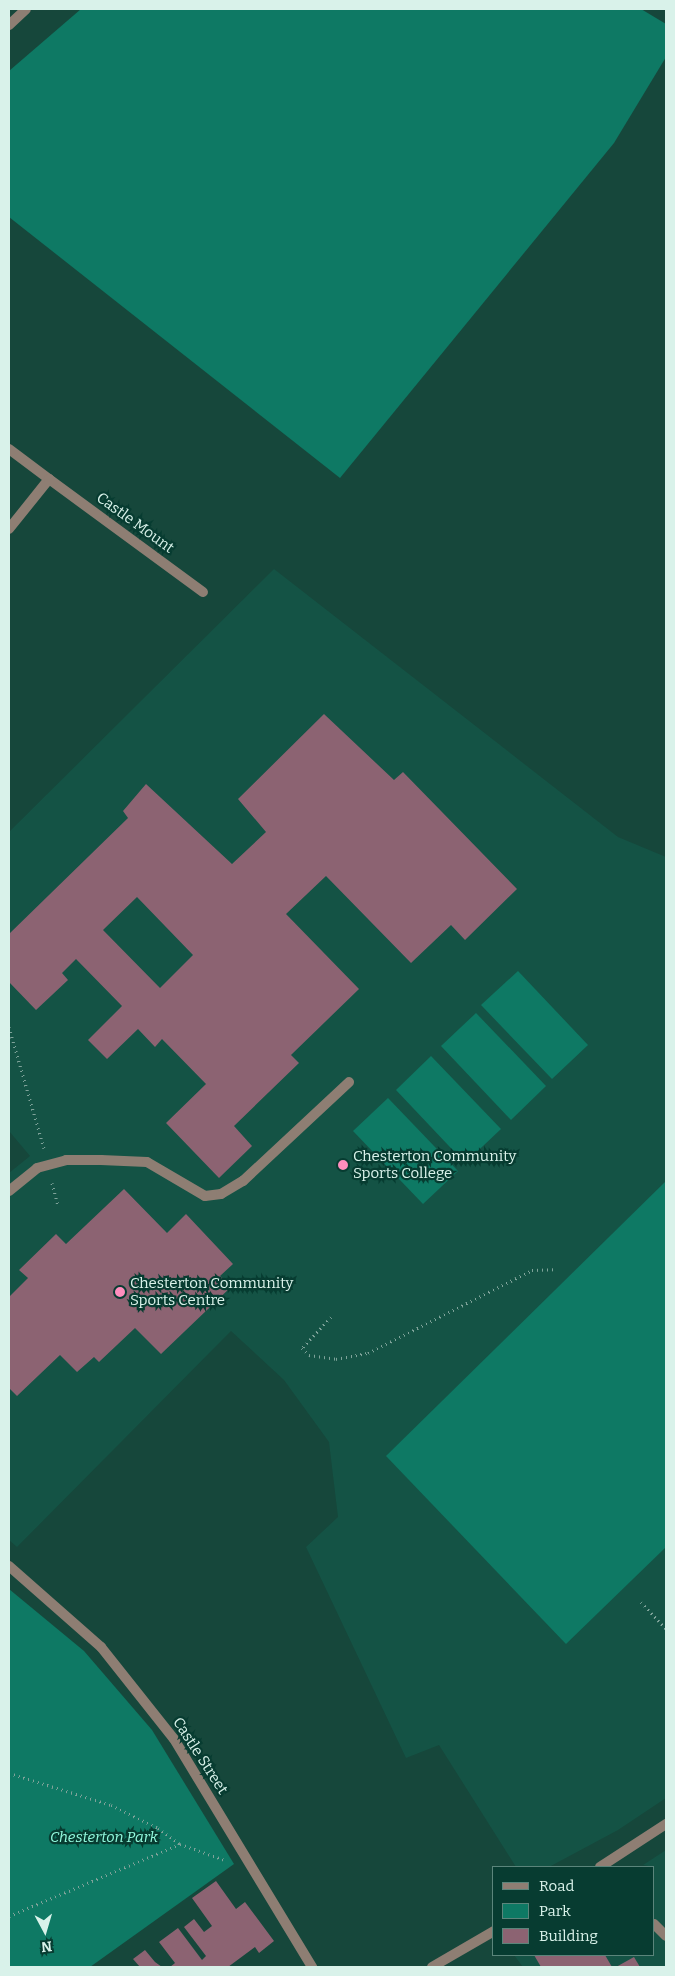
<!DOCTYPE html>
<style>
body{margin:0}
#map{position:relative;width:675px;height:1976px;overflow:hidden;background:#16473b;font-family:Bitter,serif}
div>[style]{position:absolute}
.built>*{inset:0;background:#145345}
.green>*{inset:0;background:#0e7964}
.building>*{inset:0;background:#8c6372}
.path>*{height:3px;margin-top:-1.5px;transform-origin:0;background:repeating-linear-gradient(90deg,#7fa39a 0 1px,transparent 0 5px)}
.service>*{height:10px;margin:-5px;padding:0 5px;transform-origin:5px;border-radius:5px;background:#8e7e73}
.minor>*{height:10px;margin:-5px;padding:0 5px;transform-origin:5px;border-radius:5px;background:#8e7e73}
.tertiary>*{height:10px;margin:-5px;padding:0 5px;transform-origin:5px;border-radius:5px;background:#8e7e73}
.dots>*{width:14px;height:14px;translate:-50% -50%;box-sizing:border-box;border:2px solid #073c31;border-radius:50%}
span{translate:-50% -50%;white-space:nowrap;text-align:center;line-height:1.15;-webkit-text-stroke:4.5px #073c31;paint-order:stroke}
.street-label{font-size:15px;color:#d9f2ea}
.poi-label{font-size:15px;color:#d9f2ea}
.left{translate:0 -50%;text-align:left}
.park-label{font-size:15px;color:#93fade;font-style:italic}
.frame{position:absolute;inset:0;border:10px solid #d9f2ea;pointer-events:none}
.legend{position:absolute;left:492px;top:1866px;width:162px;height:90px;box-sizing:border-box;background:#073c31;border:1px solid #5b857b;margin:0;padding:6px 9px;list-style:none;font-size:15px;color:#d9f2ea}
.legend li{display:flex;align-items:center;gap:10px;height:25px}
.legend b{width:25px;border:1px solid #5b857b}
.north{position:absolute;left:20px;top:1906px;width:50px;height:50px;-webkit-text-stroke:4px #073c31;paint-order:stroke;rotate:174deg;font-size:14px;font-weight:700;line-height:20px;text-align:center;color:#d9f2ea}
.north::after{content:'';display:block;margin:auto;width:18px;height:22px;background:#d9f2ea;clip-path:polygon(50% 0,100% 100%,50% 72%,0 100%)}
</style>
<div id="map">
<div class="built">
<div style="clip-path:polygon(274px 569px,618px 837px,666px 857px,666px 1798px,618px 1830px,549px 1867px,516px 1867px,439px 1745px,406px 1758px,306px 1547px,338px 1517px,329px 1442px,284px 1380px,231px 1331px,17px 1547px,9px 1540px,9px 1173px,30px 1156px,9px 1131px,9px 832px)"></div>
<div style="clip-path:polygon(666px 1850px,666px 1967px,523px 1967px,514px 1955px,654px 1955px,654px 1867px,643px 1865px)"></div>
</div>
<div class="green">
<div style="clip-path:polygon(81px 9px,641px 9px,666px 24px,666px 57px,614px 143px,340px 478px,9px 217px,9px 71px)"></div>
<div style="clip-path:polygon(518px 971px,588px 1045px,552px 1079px,481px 1005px)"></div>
<div style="clip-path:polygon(476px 1013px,546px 1086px,511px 1120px,441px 1046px)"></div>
<div style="clip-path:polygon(431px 1056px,501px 1129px,465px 1163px,396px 1090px)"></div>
<div style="clip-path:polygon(388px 1098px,458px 1171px,423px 1204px,353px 1131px)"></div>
<div style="clip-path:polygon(666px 1181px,666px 1547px,566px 1644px,386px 1456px)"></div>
<div style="clip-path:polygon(9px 1589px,84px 1651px,152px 1730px,234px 1864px,90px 1967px,9px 1967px)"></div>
</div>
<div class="building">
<div style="clip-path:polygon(evenodd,324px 714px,394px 780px,403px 772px,517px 889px,465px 940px,451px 925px,411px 963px,326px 876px,286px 914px,359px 989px,291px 1055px,299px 1063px,234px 1126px,252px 1146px,219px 1178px,166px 1123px,206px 1084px,162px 1039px,155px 1047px,138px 1029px,107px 1059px,88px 1040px,122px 1006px,76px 959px,62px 973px,68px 980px,36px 1010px,9px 982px,9px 934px,128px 818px,123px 811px,146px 784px,232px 864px,266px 832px,238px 799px,324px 714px,137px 897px,193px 955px,160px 988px,103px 930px,137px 897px)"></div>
<div style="clip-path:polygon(124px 1189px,167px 1233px,186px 1214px,233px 1264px,220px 1276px,231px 1287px,161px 1354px,135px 1328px,99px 1362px,94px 1357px,77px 1372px,60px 1355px,17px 1396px,9px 1388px,9px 1297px,28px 1278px,19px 1270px,56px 1234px,66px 1244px)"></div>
<div style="clip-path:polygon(216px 1881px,236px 1909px,245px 1902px,274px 1941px,259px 1953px,255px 1947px,228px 1967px,170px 1967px,175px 1963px,159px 1942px,178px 1928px,202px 1960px,206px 1956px,184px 1927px,194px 1919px,204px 1932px,212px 1926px,192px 1898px)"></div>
<div style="clip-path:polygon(145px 1950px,155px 1962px,162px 1967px,140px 1967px,133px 1959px)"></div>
<div style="clip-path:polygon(534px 1955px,605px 1955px,612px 1967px,541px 1967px)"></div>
<div style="clip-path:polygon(634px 1957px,640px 1967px,616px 1967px)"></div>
</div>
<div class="path">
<div style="left:9px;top:1027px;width:126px;rotate:73.9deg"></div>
<div style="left:52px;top:1183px;width:24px;rotate:75deg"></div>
<div style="left:331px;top:1317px;width:42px;rotate:133.1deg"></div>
<div style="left:302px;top:1348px;width:10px;rotate:45deg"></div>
<div style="left:309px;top:1355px;width:27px;rotate:8deg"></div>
<div style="left:336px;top:1359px;width:33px;rotate:-11deg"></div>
<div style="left:368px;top:1353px;width:184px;rotate:-26.8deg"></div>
<div style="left:532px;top:1270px;width:23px;rotate:-2deg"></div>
<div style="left:641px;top:1602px;width:37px;rotate:47deg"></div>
<div style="left:9px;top:1773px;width:107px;rotate:17.4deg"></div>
<div style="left:111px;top:1805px;width:52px;rotate:26.1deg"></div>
<div style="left:158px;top:1828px;width:27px;rotate:36deg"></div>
<div style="left:9px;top:1916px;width:186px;rotate:-22.8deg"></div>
<div style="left:180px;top:1844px;width:48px;rotate:19.6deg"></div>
</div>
<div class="service">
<div style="left:9px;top:1191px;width:36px;rotate:-39deg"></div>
<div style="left:37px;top:1168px;width:30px;rotate:-15deg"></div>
<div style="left:66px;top:1160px;width:35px"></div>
<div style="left:101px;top:1160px;width:46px;rotate:2.5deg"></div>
<div style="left:147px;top:1162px;width:67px;rotate:30.4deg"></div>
<div style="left:205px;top:1196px;width:16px;rotate:-7deg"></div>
<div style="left:221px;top:1194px;width:26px;rotate:-31deg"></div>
<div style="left:243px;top:1181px;width:145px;rotate:-43deg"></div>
<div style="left:654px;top:1924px;width:17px;rotate:45deg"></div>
</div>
<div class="minor">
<div style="left:9px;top:25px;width:23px;rotate:-43deg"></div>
<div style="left:9px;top:449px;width:50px;rotate:36.9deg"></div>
<div style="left:49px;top:479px;width:64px;rotate:128.7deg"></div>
<div style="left:49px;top:479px;width:191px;rotate:36.3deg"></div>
<div style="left:600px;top:1867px;width:79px;rotate:-33.1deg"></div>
<div style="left:432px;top:1967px;width:72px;rotate:-30.1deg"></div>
</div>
<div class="tertiary">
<div style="left:9px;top:1566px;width:123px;rotate:41.4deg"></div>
<div style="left:101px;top:1647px;width:117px;rotate:51.6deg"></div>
<div style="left:174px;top:1739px;width:267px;rotate:58.8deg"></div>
</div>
<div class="dots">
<div style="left:343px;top:1165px;background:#fe8ebd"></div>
<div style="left:120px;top:1292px;background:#fe8ebd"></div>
</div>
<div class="street-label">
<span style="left:135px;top:523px;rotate:36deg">Castle Mount</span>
<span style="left:200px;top:1756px;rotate:57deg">Castle Street</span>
</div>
<div class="poi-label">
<span class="left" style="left:353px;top:1165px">Chesterton Community<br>Sports College</span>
<span class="left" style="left:130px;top:1292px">Chesterton Community<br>Sports Centre</span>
</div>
<div class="park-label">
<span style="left:104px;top:1838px">Chesterton Park</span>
</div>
<div class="frame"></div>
<ul class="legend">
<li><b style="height:6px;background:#8e7e73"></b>Road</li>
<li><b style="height:14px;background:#0e7964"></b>Park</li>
<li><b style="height:14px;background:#8c6372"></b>Building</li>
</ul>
<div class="north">N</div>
</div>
